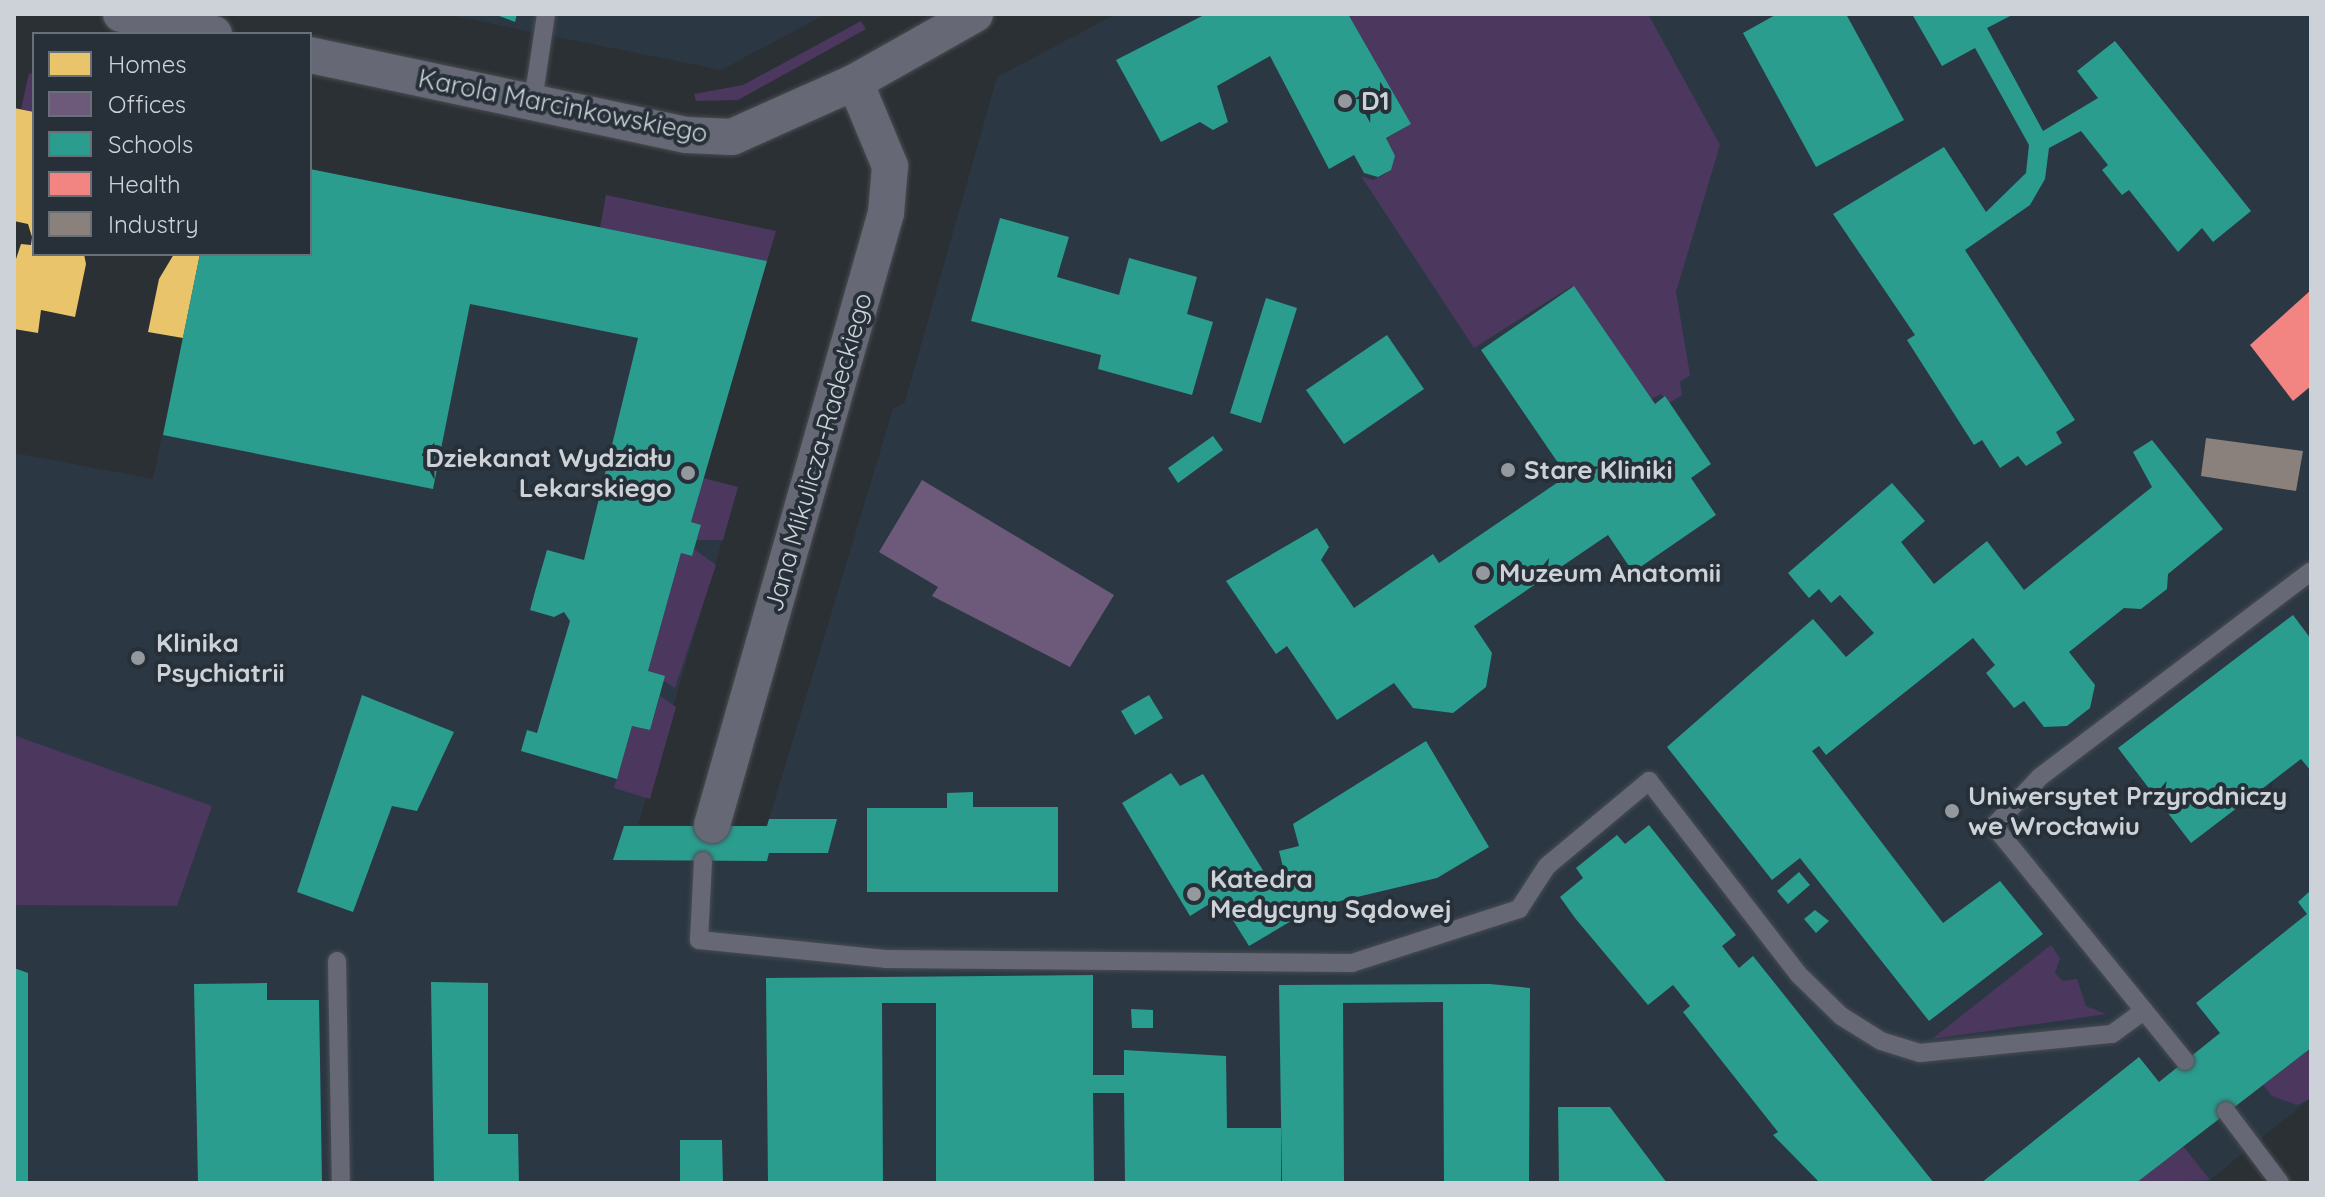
<!DOCTYPE html>
<meta charset="utf-8">
<style>
body{margin:0}
#map{position:relative;width:2325px;height:1197px;overflow:hidden;background:#2b3034;font-family:Quicksand,sans-serif}
div>[style]{position:absolute}
.built>*{inset:0;background:#2b3844}
.green>*{inset:0;background:#4c375e}
.homes>*{inset:0;background:#e9c46a}
.offices>*{inset:0;background:#6d597a}
.schools>*{inset:0;background:#2a9d8f}
.health>*{inset:0;background:#f28482}
.industry>*{inset:0;background:#8a817c}
.roads{filter:drop-shadow(0 0 2px #494d51) drop-shadow(0 0 2px #494d51)}
.service>*{height:18px;margin:-9px;padding:0 9px;transform-origin:9px;border-radius:9px;background:#666875}
.minor>*{height:36px;margin:-18px;padding:0 18px;transform-origin:18px;border-radius:18px;background:#666875}
.dots>*{width:22px;height:22px;translate:-50% -50%;box-sizing:border-box;border:4px solid #273038;border-radius:50%}
span{translate:-50% -50%;white-space:nowrap;text-align:center;line-height:1.15;-webkit-text-stroke:8px #273038;paint-order:stroke}
.poi-label{font-size:26px;color:#ccd2d7;font-weight:700}
.left{translate:0 -50%;text-align:left}
.right{translate:-100% -50%;text-align:right}
.street-label{font-size:26px;color:#ccd2d7}
.frame{position:absolute;inset:0;border:16px solid #ccd2d7;pointer-events:none}
.legend{position:absolute;left:32px;top:32px;width:280px;height:224px;box-sizing:border-box;background:#273038;border:2px solid #697178;margin:0;padding:10px 14px;list-style:none;font-size:24px;color:#ccd2d7}
.legend li{display:flex;align-items:center;gap:16px;height:40px}
.legend b{width:40px;border:2px solid #697178}
</style>
<div id="map">
<div class="built">
<div style="clip-path:polygon(444px 14px,826px 14px,721px 70px)"></div>
<div style="clip-path:polygon(1116px 14px,2311px 14px,2311px 1098px,2206px 1183px,14px 1183px,14px 453px,153px 479px,200px 254px,310px 254px,310px 169px,600px 228px,606px 195px,776px 231px,704px 478px,738px 487px,638px 825px,767px 826px,893px 409px,905px 402px,997px 77px)"></div>
</div>
<div class="green">
<div style="clip-path:polygon(1344px 14px,1648px 14px,1720px 145px,1676px 292px,1690px 375px,1680px 382px,1682px 395px,1669px 403px,1661px 394px,1649px 400px,1572px 286px,1474px 348px,1361px 176px,1373px 180px,1387px 173px,1379px 143px,1404px 128px)"></div>
<div style="clip-path:polygon(861px 21px,866px 29px,738px 100px,696px 101px,694px 94px,743px 85px)"></div>
<div style="clip-path:polygon(29px 73px,34px 74px,34px 112px,21px 109px)"></div>
<div style="clip-path:polygon(606px 195px,776px 231px,767px 261px,600px 228px)"></div>
<div style="clip-path:polygon(703px 478px,738px 487px,723px 540px,697px 540px,701px 525px,691px 522px)"></div>
<div style="clip-path:polygon(694px 549px,716px 565px,675px 688px,648px 671px,681px 553px,692px 556px)"></div>
<div style="clip-path:polygon(660px 696px,676px 707px,650px 799px,614px 788px,632px 726px,650px 730px)"></div>
<div style="clip-path:polygon(16px 736px,212px 806px,177px 906px,14px 905px)"></div>
<div style="clip-path:polygon(2051px 945px,2060px 958px,2055px 973px,2063px 981px,2077px 979px,2086px 1006px,2106px 1014px,1932px 1039px)"></div>
<div style="clip-path:polygon(2311px 1048px,2311px 1098px,2297px 1105px,2272px 1096px,2263px 1085px)"></div>
<div style="clip-path:polygon(2183px 1146px,2210px 1180px,2136px 1183px)"></div>
</div>
<div class="homes">
<div style="clip-path:polygon(14px 108px,34px 112px,34px 254px,84px 254px,86px 264px,75px 317px,41px 310px,38px 333px,14px 329px,14px 265px,21px 244px,31px 245px,32px 237px,28px 224px,14px 221px)"></div>
<div style="clip-path:polygon(174px 254px,200px 254px,183px 338px,148px 332px,159px 279px)"></div>
</div>
<div class="offices">
<div style="clip-path:polygon(922px 480px,1114px 595px,1070px 667px,932px 596px,938px 587px,879px 552px)"></div>
</div>
<div class="schools">
<div style="clip-path:polygon(494px 14px,517px 14px,515px 22px)"></div>
<div style="clip-path:polygon(1206px 14px,1348px 14px,1411px 124px,1386px 138px,1395px 156px,1391px 170px,1378px 177px,1364px 173px,1354px 155px,1329px 169px,1270px 56px,1217px 86px,1228px 122px,1213px 130px,1200px 122px,1161px 142px,1116px 60px)"></div>
<div style="clip-path:polygon(1777px 14px,1846px 14px,1904px 120px,1816px 167px,1743px 33px)"></div>
<div style="clip-path:polygon(1912px 14px,2014px 14px,1987px 28px,2043px 131px,2098px 98px,2077px 71px,2115px 41px,2251px 211px,2213px 242px,2202px 228px,2178px 252px,2129px 190px,2122px 195px,2102px 170px,2108px 165px,2081px 131px,2049px 148px,2045px 179px,2030px 205px,1965px 250px,2075px 420px,2056px 432px,2062px 443px,2026px 466px,2018px 456px,2000px 468px,1982px 440px,1974px 445px,1907px 340px,1915px 335px,1833px 214px,1944px 147px,1986px 212px,2026px 173px,2029px 145px,1975px 48px,1942px 66px)"></div>
<div style="clip-path:polygon(310px 169px,767px 261px,691px 522px,701px 525px,692px 556px,681px 553px,648px 671px,665px 676px,650px 730px,632px 726px,617px 779px,521px 751px,527px 730px,537px 733px,570px 621px,564px 612px,554px 617px,530px 610px,536px 588px,547px 550px,584px 560px,638px 338px,470px 304px,433px 489px,163px 435px,200px 254px,310px 254px)"></div>
<div style="clip-path:polygon(1000px 218px,1069px 237px,1057px 277px,1119px 295px,1129px 258px,1197px 277px,1187px 314px,1213px 322px,1192px 395px,1098px 369px,1101px 355px,971px 321px)"></div>
<div style="clip-path:polygon(1574px 286px,1655px 404px,1665px 396px,1711px 464px,1691px 478px,1716px 515px,1633px 572px,1608px 535px,1474px 626px,1492px 653px,1486px 687px,1453px 713px,1413px 708px,1394px 683px,1337px 720px,1287px 646px,1276px 654px,1226px 581px,1317px 528px,1329px 547px,1321px 560px,1354px 608px,1433px 554px,1439px 563px,1567px 476px,1481px 350px)"></div>
<div style="clip-path:polygon(1266px 298px,1297px 308px,1261px 423px,1230px 413px)"></div>
<div style="clip-path:polygon(1387px 335px,1424px 389px,1344px 444px,1306px 390px)"></div>
<div style="clip-path:polygon(1213px 436px,1223px 450px,1178px 483px,1168px 468px)"></div>
<div style="clip-path:polygon(2152px 440px,2223px 529px,2168px 574px,2167px 589px,2141px 609px,2124px 608px,2069px 652px,2095px 685px,2090px 708px,2067px 726px,2044px 727px,2024px 701px,2014px 708px,1986px 673px,1995px 665px,1973px 638px,1826px 755px,1819px 746px,1812px 751px,1943px 923px,2000px 881px,2043px 934px,1929px 1021px,1800px 858px,1772px 880px,1667px 747px,1813px 619px,1846px 657px,1874px 633px,1840px 595px,1831px 603px,1819px 589px,1809px 598px,1788px 573px,1892px 483px,1925px 521px,1901px 542px,1934px 584px,1987px 541px,2024px 590px,2152px 487px,2133px 452px)"></div>
<div style="clip-path:polygon(2293px 615px,2311px 639px,2311px 771px,2301px 759px,2191px 843px,2118px 748px)"></div>
<div style="clip-path:polygon(362px 695px,454px 732px,417px 811px,392px 806px,353px 912px,297px 892px)"></div>
<div style="clip-path:polygon(1149px 695px,1163px 718px,1135px 735px,1121px 711px)"></div>
<div style="clip-path:polygon(1426px 741px,1489px 847px,1437px 878px,1315px 907px,1249px 946px,1219px 898px,1190px 916px,1122px 803px,1171px 773px,1180px 786px,1203px 774px,1269px 880px,1284px 871px,1279px 851px,1299px 846px,1293px 824px)"></div>
<div style="clip-path:polygon(973px 792px,973px 807px,1058px 807px,1058px 892px,867px 892px,867px 808px,947px 808px,947px 793px)"></div>
<div style="clip-path:polygon(769px 819px,837px 819px,828px 853px,769px 853px,767px 861px,613px 860px,624px 826px,767px 826px)"></div>
<div style="clip-path:polygon(1649px 825px,1736px 935px,1722px 946px,1739px 968px,1753px 956px,1934px 1183px,1820px 1183px,1773px 1135px,1778px 1132px,1683px 1012px,1690px 1006px,1673px 985px,1648px 1005px,1575px 918px,1560px 897px,1583px 878px,1576px 868px,1617px 835px,1625px 844px)"></div>
<div style="clip-path:polygon(1799px 872px,1810px 885px,1788px 904px,1777px 891px)"></div>
<div style="clip-path:polygon(2311px 890px,2311px 1048px,2136px 1183px,1981px 1183px,2139px 1057px,2159px 1082px,2220px 1033px,2196px 1003px,2307px 914px,2298px 902px)"></div>
<div style="clip-path:polygon(1815px 910px,1829px 921px,1816px 933px,1804px 919px)"></div>
<div style="clip-path:polygon(14px 968px,28px 973px,28px 1183px,14px 1183px)"></div>
<div style="clip-path:polygon(1093px 975px,1093px 1075px,1124px 1075px,1124px 1050px,1226px 1056px,1227px 1128px,1281px 1128px,1281px 1183px,1125px 1183px,1124px 1093px,1093px 1093px,1094px 1183px,936px 1183px,936px 1003px,882px 1003px,883px 1183px,768px 1183px,766px 978px)"></div>
<div style="clip-path:polygon(431px 982px,488px 983px,488px 1134px,518px 1134px,519px 1183px,434px 1183px)"></div>
<div style="clip-path:polygon(267px 983px,267px 1000px,319px 1000px,322px 1183px,198px 1183px,194px 984px)"></div>
<div style="clip-path:polygon(1490px 984px,1530px 988px,1529px 1183px,1444px 1183px,1443px 1002px,1343px 1003px,1344px 1183px,1282px 1183px,1279px 985px)"></div>
<div style="clip-path:polygon(1131px 1009px,1153px 1010px,1153px 1028px,1132px 1028px)"></div>
<div style="clip-path:polygon(1558px 1107px,1610px 1107px,1667px 1183px,1559px 1183px)"></div>
<div style="clip-path:polygon(680px 1140px,722px 1140px,723px 1183px,680px 1183px)"></div>
</div>
<div class="health">
<div style="clip-path:polygon(2311px 290px,2311px 386px,2293px 401px,2250px 345px)"></div>
</div>
<div class="industry">
<div style="clip-path:polygon(2206px 438px,2303px 451px,2296px 491px,2201px 476px)"></div>
</div>
<div class="roads">
<div class="service">
<div style="left:533px;top:101px;width:88px;rotate:-81.5deg"></div>
<div style="left:703px;top:861px;width:79px;rotate:92.9deg"></div>
<div style="left:699px;top:940px;width:187px;rotate:5.8deg"></div>
<div style="left:885px;top:959px;width:467px;rotate:0.5deg"></div>
<div style="left:1352px;top:963px;width:176px;rotate:-17.9deg"></div>
<div style="left:1519px;top:909px;width:51px;rotate:-56.9deg"></div>
<div style="left:1547px;top:866px;width:133px;rotate:-39.8deg"></div>
<div style="left:1649px;top:781px;width:244px;rotate:52.3deg"></div>
<div style="left:1798px;top:974px;width:60px;rotate:44.3deg"></div>
<div style="left:1841px;top:1016px;width:47px;rotate:32deg"></div>
<div style="left:1881px;top:1041px;width:41px;rotate:17.1deg"></div>
<div style="left:1920px;top:1053px;width:193px;rotate:-5.7deg"></div>
<div style="left:2112px;top:1034px;width:39px;rotate:-36deg"></div>
<div style="left:337px;top:961px;width:222px;rotate:89deg"></div>
<div style="left:2185px;top:1061px;width:303px;rotate:-129.1deg"></div>
<div style="left:1994px;top:826px;width:67px;rotate:-46.8deg"></div>
<div style="left:2040px;top:777px;width:340px;rotate:-37.2deg"></div>
<div style="left:2226px;top:1111px;width:90px;rotate:53.1deg"></div>
</div>
<div class="minor">
<div style="left:121px;top:14px;width:95px;rotate:12.1deg"></div>
<div style="left:310px;top:55px;width:385px;rotate:12deg"></div>
<div style="left:687px;top:135px;width:45px;rotate:2.5deg"></div>
<div style="left:732px;top:137px;width:135px;rotate:-24.1deg"></div>
<div style="left:855px;top:82px;width:138px;rotate:-29.5deg"></div>
<div style="left:712px;top:825px;width:636px;rotate:-74.13deg"></div>
<div style="left:886px;top:213px;width:47px;rotate:-85.1deg"></div>
<div style="left:890px;top:166px;width:91px;rotate:-112.6deg"></div>
</div>
</div>
<div class="dots">
<div style="left:1345px;top:101px;background:#94999e"></div>
<div style="left:1508px;top:470px;background:#94999e"></div>
<div style="left:688px;top:473px;background:#94999e"></div>
<div style="left:1483px;top:573px;background:#94999e"></div>
<div style="left:138px;top:658px;background:#94999e"></div>
<div style="left:1952px;top:811px;background:#94999e"></div>
<div style="left:1194px;top:894px;background:#94999e"></div>
</div>
<div class="poi-label">
<span class="left" style="left:1361px;top:101px">D1</span>
<span class="right" style="left:672px;top:473px">Dziekanat Wydziału<br>Lekarskiego</span>
<span class="left" style="left:1524px;top:470px">Stare Kliniki</span>
<span class="left" style="left:1499px;top:573px">Muzeum Anatomii</span>
<span class="left" style="left:156px;top:658px">Klinika<br>Psychiatrii</span>
<span class="left" style="left:1968px;top:811px">Uniwersytet Przyrodniczy<br>we Wrocławiu</span>
<span class="left" style="left:1210px;top:894px">Katedra<br>Medycyny Sądowej</span>
</div>
<div class="street-label">
<span style="left:563px;top:106px;rotate:11deg">Karola Marcinkowskiego</span>
<span style="left:818px;top:452px;rotate:-74deg">Jana Mikulicza-Radeckiego</span>
</div>
<div class="frame"></div>
<ul class="legend">
<li><b style="height:22px;background:#e9c46a"></b>Homes</li>
<li><b style="height:22px;background:#6d597a"></b>Offices</li>
<li><b style="height:22px;background:#2a9d8f"></b>Schools</li>
<li><b style="height:22px;background:#f28482"></b>Health</li>
<li><b style="height:22px;background:#8a817c"></b>Industry</li>
</ul>
</div>
